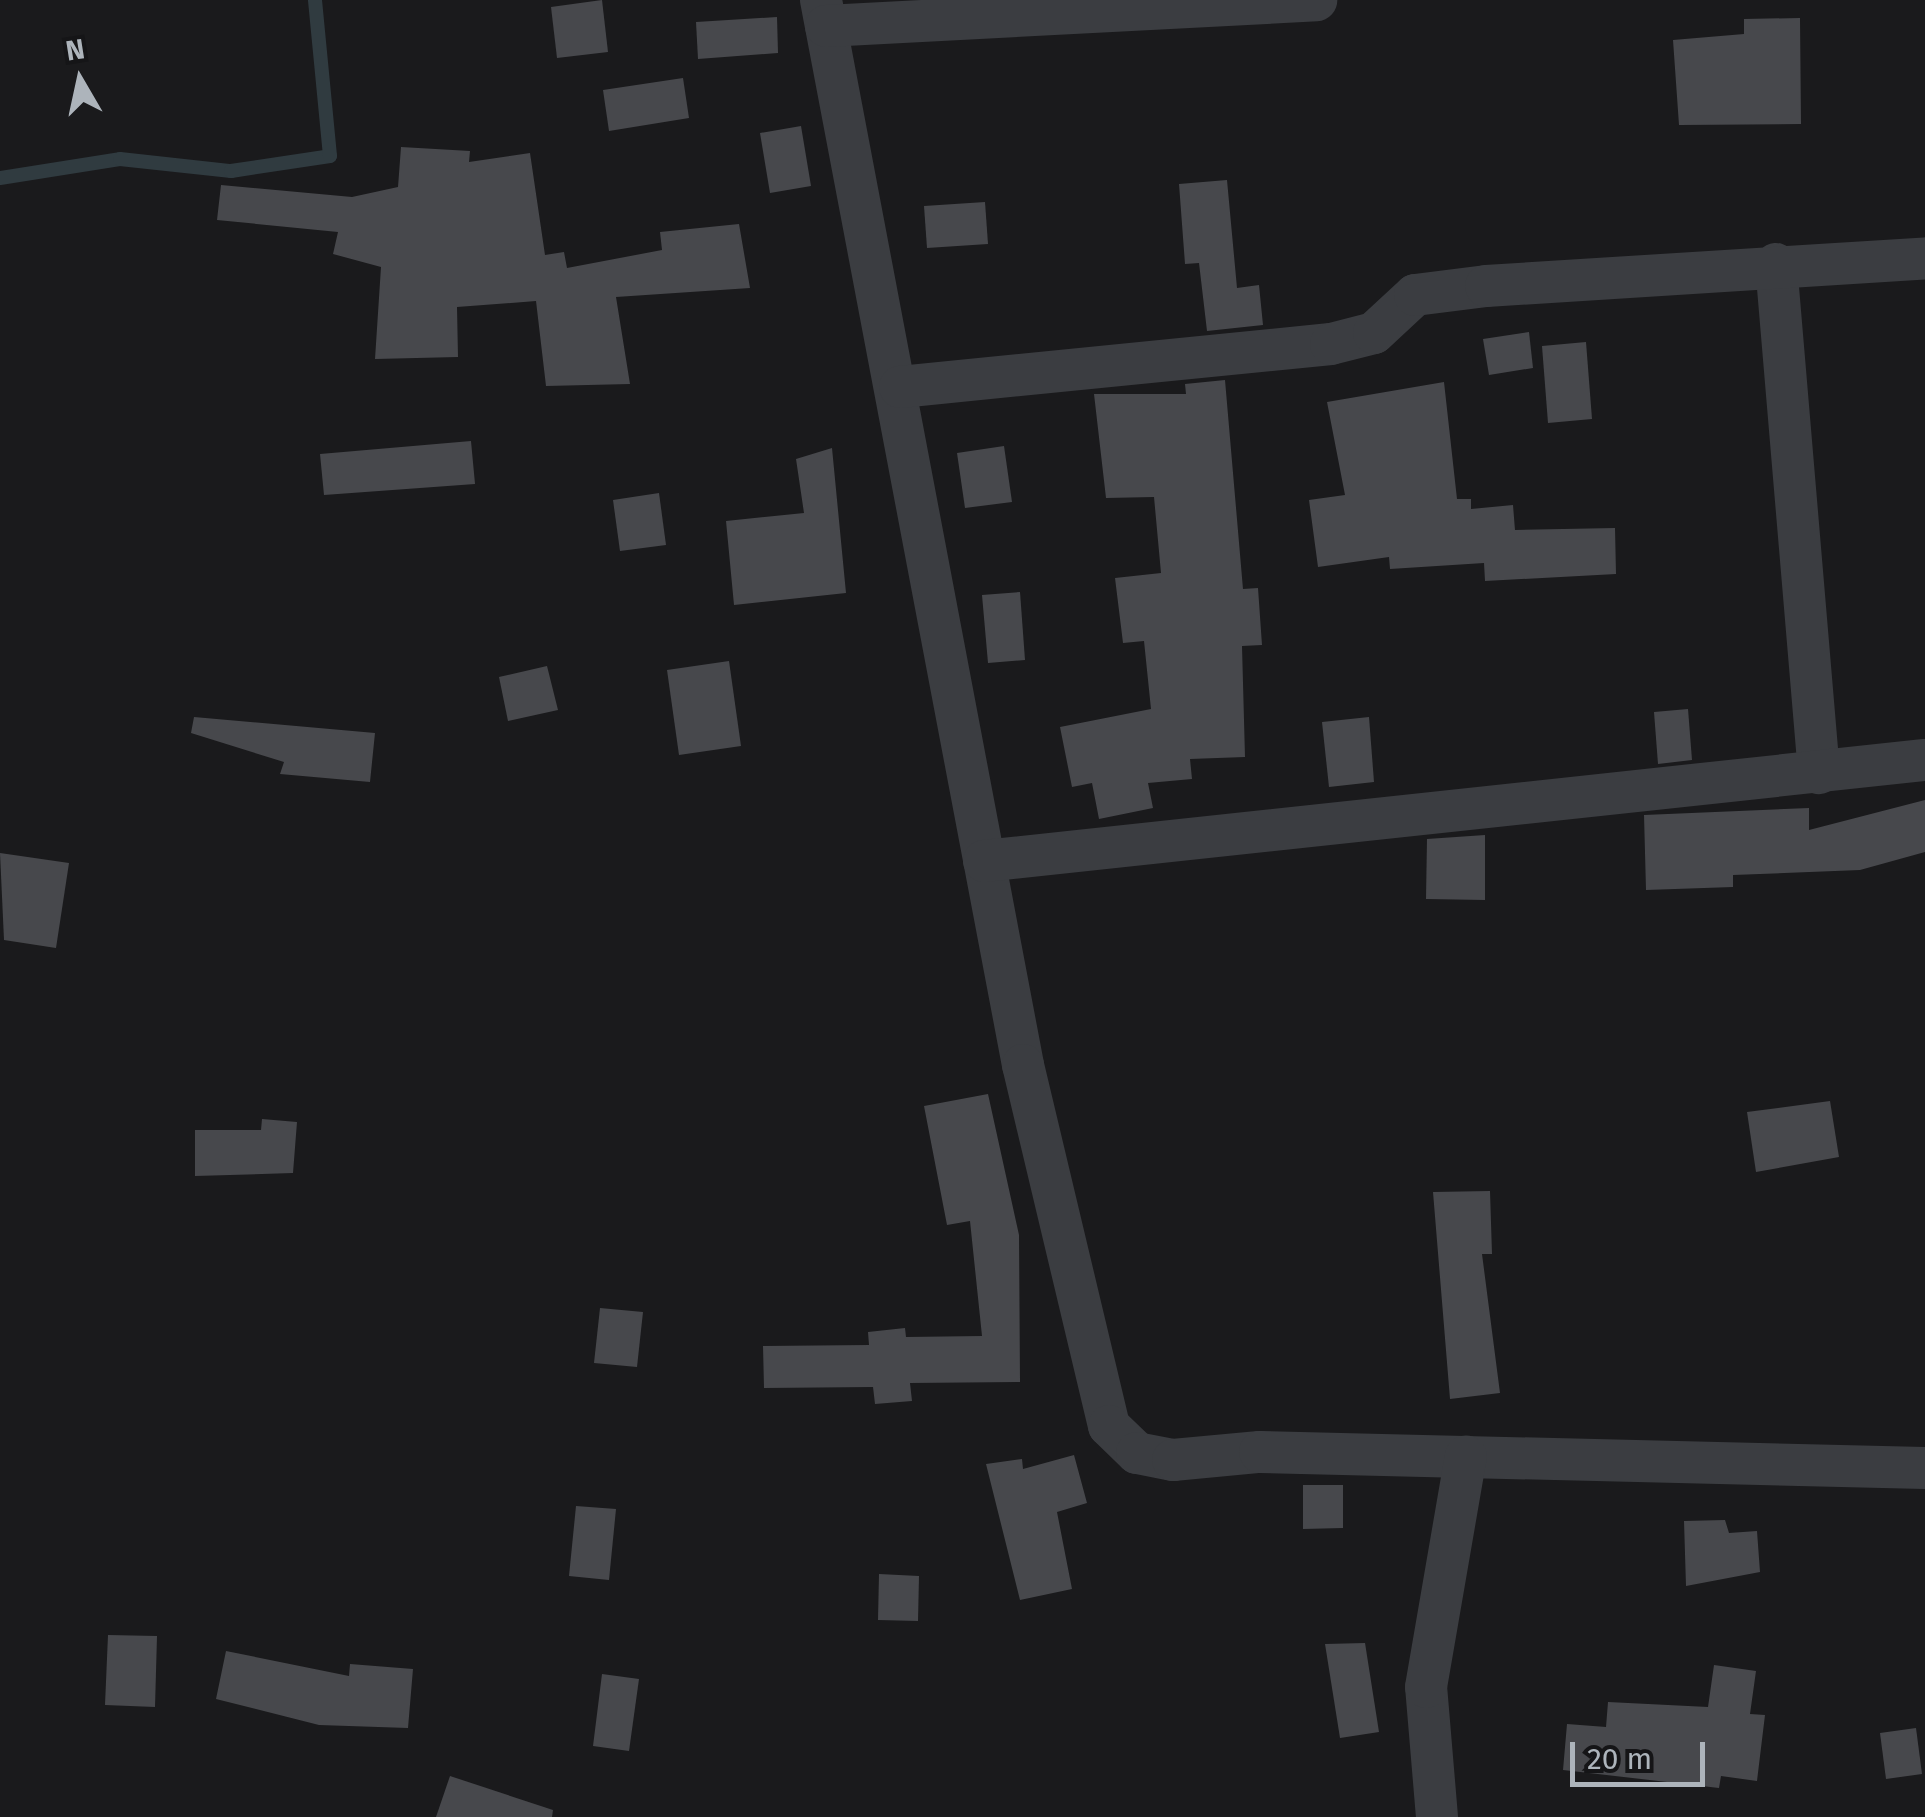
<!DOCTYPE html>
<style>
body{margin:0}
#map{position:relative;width:1925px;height:1817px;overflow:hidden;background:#1a1a1c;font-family:"Fira Sans",sans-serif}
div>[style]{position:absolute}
.stream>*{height:14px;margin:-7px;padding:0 7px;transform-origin:7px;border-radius:7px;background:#303b40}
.building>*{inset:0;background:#47484c}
.street>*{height:42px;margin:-21px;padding:0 21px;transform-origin:21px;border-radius:21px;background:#3b3d41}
span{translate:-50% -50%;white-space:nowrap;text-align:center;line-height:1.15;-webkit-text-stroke:9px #151517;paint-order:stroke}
.north{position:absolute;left:30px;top:30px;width:100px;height:100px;-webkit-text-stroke:8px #151517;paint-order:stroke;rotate:351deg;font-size:28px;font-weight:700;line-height:40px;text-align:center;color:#adb4bb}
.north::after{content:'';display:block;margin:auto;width:35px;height:45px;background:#adb4bb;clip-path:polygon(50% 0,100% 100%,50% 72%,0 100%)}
.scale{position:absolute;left:1570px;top:1742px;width:135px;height:45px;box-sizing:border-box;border:5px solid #adb4bb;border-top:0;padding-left:12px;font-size:30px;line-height:35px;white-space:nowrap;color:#adb4bb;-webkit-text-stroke:8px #151517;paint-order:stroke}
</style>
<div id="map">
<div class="stream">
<div style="left:0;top:178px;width:121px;rotate:-9deg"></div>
<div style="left:120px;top:159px;width:112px;rotate:6.2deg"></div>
<div style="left:231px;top:171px;width:100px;rotate:-8.6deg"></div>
<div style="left:330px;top:156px;width:157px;rotate:-95.5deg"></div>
</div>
<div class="building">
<div style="clip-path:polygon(602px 0,608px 52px,557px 58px,551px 7px)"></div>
<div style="clip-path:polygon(777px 17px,778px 53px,698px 59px,696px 22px)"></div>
<div style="clip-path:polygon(1800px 18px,1801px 124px,1679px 125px,1673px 40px,1744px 34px,1744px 19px)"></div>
<div style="clip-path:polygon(683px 78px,689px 118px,609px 131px,603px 90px)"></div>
<div style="clip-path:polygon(801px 126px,811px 186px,770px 193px,760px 133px)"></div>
<div style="clip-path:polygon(401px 147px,470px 151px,469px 162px,530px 153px,545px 255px,564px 252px,567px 268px,662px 250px,660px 232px,739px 224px,750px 288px,616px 297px,630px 384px,546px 386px,536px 301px,457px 307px,458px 357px,375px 359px,381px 267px,333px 254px,338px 232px,217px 220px,221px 185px,352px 197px,398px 187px)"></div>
<div style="clip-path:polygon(1227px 180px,1237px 288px,1259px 285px,1263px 325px,1207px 331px,1199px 263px,1185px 264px,1179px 184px)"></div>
<div style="clip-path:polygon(985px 202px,988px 244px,927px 248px,924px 206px)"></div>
<div style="clip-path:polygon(1529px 332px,1533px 368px,1489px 375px,1483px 339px)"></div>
<div style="clip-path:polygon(1586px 342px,1592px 419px,1548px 423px,1542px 346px)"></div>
<div style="clip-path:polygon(1225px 380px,1243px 589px,1258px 588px,1262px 645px,1242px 646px,1245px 757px,1190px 759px,1192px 779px,1148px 783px,1153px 808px,1099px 819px,1092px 783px,1072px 787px,1060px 727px,1151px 709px,1144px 641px,1123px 643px,1115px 578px,1161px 573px,1154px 497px,1106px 498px,1094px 394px,1186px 394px,1185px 384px)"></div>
<div style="clip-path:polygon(1444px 382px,1457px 499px,1471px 499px,1471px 509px,1513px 505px,1515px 530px,1615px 528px,1616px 574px,1485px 581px,1484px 563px,1390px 569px,1389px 557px,1318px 567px,1309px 500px,1345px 495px,1327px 402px)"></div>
<div style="clip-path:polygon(471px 441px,475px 484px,324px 495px,320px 454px)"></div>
<div style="clip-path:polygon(1004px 446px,1012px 502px,965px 508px,957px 453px)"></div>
<div style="clip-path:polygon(832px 448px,846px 593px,734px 605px,726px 521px,804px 513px,796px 459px)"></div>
<div style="clip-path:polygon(659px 493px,666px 545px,620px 551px,613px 500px)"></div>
<div style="clip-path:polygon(1020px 592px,1025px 660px,988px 663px,982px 595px)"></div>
<div style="clip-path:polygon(729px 661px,741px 746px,679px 755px,667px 670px)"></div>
<div style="clip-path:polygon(547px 666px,558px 710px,508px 721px,499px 677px)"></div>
<div style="clip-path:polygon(1688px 709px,1692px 760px,1658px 764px,1654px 712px)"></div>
<div style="clip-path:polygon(194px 717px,375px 733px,370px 782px,280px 774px,284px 762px,191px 733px)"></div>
<div style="clip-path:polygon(1369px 717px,1374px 782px,1329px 787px,1322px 722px)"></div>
<div style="clip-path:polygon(1925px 800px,1925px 852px,1860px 870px,1733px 875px,1733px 887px,1646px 890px,1644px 815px,1809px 808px,1809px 830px)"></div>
<div style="clip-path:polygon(1485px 835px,1485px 900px,1426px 899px,1427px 839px)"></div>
<div style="clip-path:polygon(0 853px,69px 863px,56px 948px,4px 940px)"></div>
<div style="clip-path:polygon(988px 1094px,1019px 1235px,1020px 1382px,910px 1383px,912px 1401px,875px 1404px,873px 1387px,764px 1388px,763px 1346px,869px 1345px,868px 1332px,905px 1328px,906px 1337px,982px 1336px,970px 1221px,947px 1225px,924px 1106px)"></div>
<div style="clip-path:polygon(1830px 1101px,1839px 1157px,1756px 1172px,1747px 1112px)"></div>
<div style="clip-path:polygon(262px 1119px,297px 1122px,293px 1173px,195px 1176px,195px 1130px,261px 1130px)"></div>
<div style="clip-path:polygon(1490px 1191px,1492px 1254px,1482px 1254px,1500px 1393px,1450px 1399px,1433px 1192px)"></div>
<div style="clip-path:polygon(600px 1308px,643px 1312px,637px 1367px,594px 1363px)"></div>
<div style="clip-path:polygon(1074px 1455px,1087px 1503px,1057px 1512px,1072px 1589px,1020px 1600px,986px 1464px,1022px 1459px,1023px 1469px)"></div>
<div style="clip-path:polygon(1303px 1485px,1343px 1485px,1343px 1528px,1303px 1529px)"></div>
<div style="clip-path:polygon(576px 1506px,616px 1509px,609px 1580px,569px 1576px)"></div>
<div style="clip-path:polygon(1725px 1520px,1729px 1533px,1757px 1531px,1760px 1572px,1686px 1586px,1684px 1521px)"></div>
<div style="clip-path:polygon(879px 1574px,919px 1576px,918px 1621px,878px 1620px)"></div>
<div style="clip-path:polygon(108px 1635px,157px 1636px,155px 1707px,105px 1705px)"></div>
<div style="clip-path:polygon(1365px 1643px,1379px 1732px,1340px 1738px,1325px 1644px)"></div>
<div style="clip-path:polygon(226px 1651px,349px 1676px,350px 1664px,413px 1669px,408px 1728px,319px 1725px,216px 1699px)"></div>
<div style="clip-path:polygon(1714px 1665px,1756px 1671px,1750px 1714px,1765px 1715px,1757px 1781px,1721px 1776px,1719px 1788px,1563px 1770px,1567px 1724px,1606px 1727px,1608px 1702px,1708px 1707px)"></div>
<div style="clip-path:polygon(602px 1674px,639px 1679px,629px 1751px,593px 1746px)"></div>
<div style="clip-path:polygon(1916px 1728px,1922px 1774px,1886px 1779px,1880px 1733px)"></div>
<div style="clip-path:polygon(450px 1776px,553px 1810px,552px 1817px,436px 1817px)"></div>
</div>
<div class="street">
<div style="left:821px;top:0;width:1084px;rotate:79.26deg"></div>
<div style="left:1023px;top:1065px;width:371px;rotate:76.6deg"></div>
<div style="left:1109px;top:1426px;width:39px;rotate:44deg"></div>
<div style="left:1137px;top:1453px;width:37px;rotate:11deg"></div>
<div style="left:1173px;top:1460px;width:87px;rotate:-5.3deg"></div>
<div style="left:1260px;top:1452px;width:665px;rotate:1.38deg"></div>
<div style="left:826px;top:26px;width:491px;rotate:-3deg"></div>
<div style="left:1776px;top:264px;width:511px;rotate:85.17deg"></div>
<div style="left:900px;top:387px;width:433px;rotate:-5.7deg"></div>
<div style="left:1331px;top:344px;width:44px;rotate:-14.3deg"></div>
<div style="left:1374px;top:333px;width:56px;rotate:-42.8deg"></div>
<div style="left:1415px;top:295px;width:72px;rotate:-7.2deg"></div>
<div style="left:1486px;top:286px;width:440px;rotate:-3.6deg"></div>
<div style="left:984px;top:861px;width:946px;rotate:-6.13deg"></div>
<div style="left:1437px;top:1817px;width:130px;rotate:-94.8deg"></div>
<div style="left:1426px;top:1687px;width:234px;rotate:-80.2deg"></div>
</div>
<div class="north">N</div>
<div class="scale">20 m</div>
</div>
